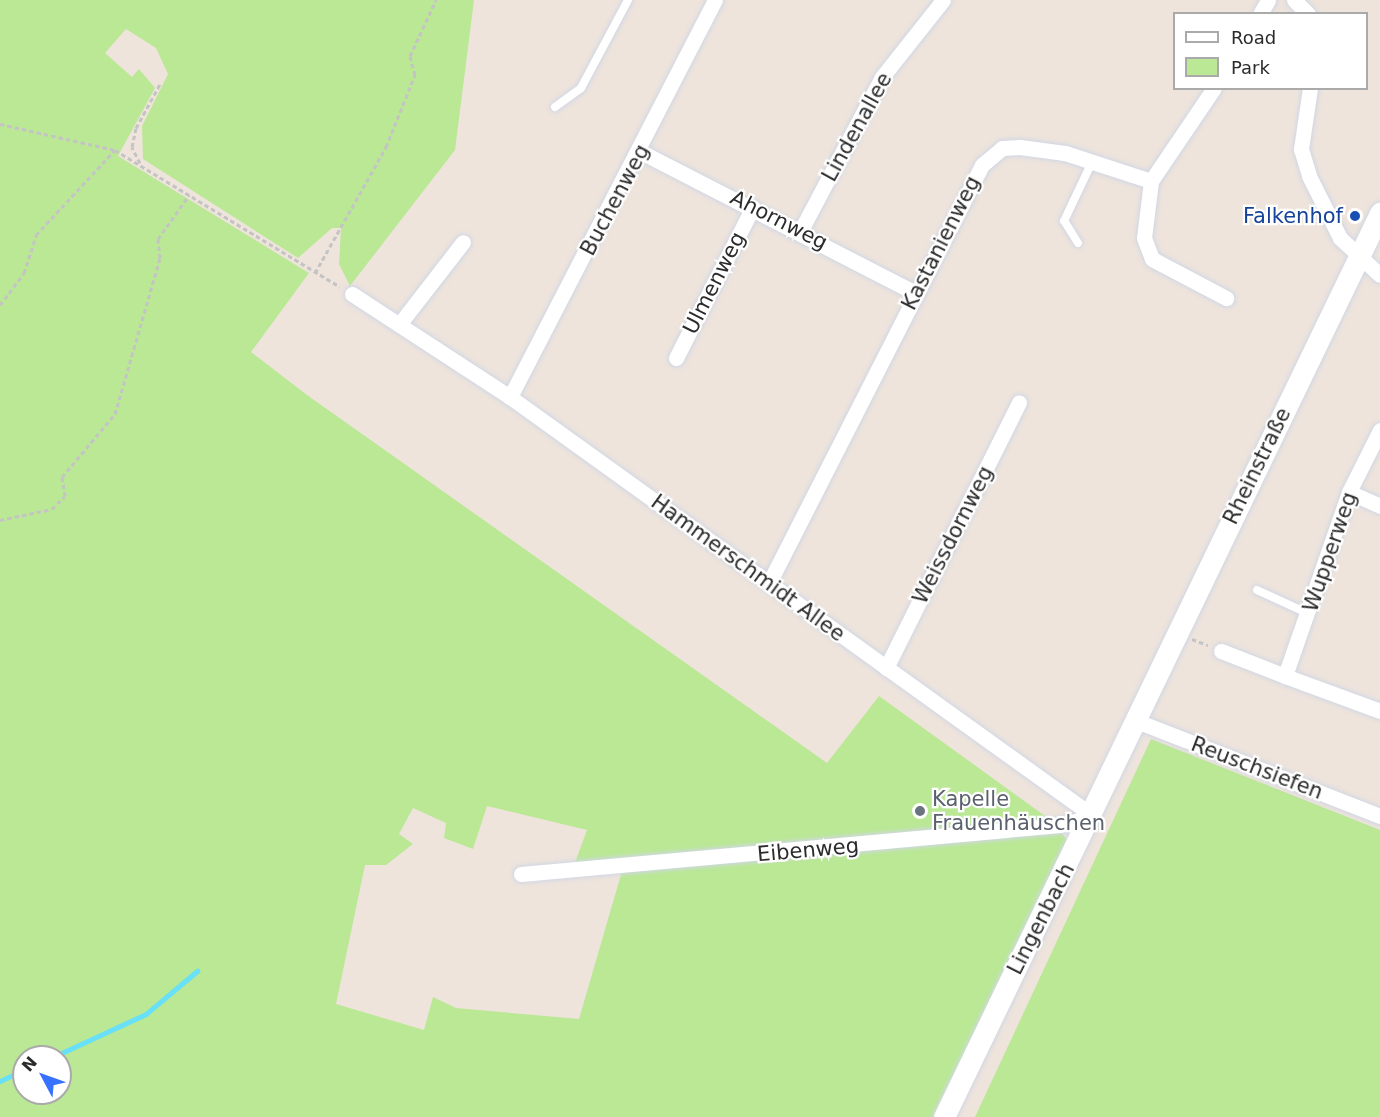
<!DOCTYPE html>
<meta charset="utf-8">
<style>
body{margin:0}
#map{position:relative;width:1380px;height:1117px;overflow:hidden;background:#eee4dc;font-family:"DejaVu Sans",sans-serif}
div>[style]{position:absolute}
.green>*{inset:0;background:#bae895}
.stream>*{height:4.5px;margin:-2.25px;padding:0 2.25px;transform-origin:2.25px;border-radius:2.25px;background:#68e0f7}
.path>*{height:3px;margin-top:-1.5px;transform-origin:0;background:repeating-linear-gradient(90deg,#c4c4c4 0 4.5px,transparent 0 7.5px)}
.roads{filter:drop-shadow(0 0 2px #d1d7e4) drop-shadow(0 0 2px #d1d7e4)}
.lane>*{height:8px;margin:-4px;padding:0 4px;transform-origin:4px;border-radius:4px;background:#fff}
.street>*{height:15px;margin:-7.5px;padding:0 7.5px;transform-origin:7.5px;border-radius:7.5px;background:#fff}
.secondary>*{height:21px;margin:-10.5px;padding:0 10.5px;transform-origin:10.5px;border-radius:10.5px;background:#fff}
.dots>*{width:16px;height:16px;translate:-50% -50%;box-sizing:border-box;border:3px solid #fff;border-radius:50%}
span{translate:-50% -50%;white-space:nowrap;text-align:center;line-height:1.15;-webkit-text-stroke:4.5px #fff;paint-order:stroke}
.street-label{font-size:21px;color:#2b2b2b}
.transit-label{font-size:21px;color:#164399}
.right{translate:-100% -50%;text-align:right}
.worship-label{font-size:21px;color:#5b616d}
.left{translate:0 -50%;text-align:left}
.legend{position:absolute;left:1173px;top:12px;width:195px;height:78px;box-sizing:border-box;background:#fff;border:2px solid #aaa;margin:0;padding:8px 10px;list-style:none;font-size:18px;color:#2b2b2b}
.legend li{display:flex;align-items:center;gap:12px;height:30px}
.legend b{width:30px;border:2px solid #aaa}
.north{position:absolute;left:12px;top:1045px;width:60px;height:60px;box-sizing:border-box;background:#fff;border:2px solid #aaa;border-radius:50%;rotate:311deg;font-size:16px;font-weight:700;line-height:24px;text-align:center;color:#2b2b2b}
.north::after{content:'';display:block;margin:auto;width:21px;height:27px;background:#3772ff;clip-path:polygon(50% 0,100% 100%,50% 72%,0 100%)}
</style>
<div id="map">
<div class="green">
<div style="clip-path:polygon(evenodd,0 0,474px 0,455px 150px,350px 286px,339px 264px,341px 228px,332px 228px,298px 258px,143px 159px,142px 126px,168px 74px,156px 48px,126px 29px,105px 53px,132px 77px,139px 69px,155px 88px,118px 156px,309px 273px,251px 352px,307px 395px,827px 763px,879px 696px,1052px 821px,573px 868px,587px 830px,487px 806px,473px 849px,444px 838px,446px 823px,413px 808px,399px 834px,413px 844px,386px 865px,365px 865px,336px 1004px,424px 1030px,433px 997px,456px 1008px,579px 1019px,622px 871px,1059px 829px,1067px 840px,937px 1117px,0 1117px,0 0,24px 1057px,60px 1057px,60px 1093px,24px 1093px,24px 1057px)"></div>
<div style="clip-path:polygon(1151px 739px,1380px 830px,1380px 1117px,975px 1117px)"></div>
</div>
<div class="stream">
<div style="left:53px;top:1057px;width:102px;rotate:-24.8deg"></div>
<div style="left:146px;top:1014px;width:67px;rotate:-40.1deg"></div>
<div style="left:0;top:1081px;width:26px;rotate:-25deg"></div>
</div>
<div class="path">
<div style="left:0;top:124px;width:118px;rotate:12.7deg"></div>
<div style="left:115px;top:150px;width:263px;rotate:31.3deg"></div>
<div style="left:140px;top:163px;width:18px;rotate:-117deg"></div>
<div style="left:132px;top:147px;width:19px;rotate:-78deg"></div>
<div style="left:136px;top:128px;width:50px;rotate:-61.4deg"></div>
<div style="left:315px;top:273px;width:145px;rotate:-60.6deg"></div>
<div style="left:386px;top:147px;width:78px;rotate:-68.1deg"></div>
<div style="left:415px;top:75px;width:20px;rotate:-105deg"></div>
<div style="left:410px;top:56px;width:62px;rotate:-65.1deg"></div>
<div style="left:0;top:305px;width:40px;rotate:-53deg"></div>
<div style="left:24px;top:273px;width:40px;rotate:-72deg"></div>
<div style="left:36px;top:235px;width:116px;rotate:-47.1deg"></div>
<div style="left:0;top:520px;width:53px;rotate:-11.9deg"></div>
<div style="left:52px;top:509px;width:18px;rotate:-45deg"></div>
<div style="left:65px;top:496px;width:19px;rotate:-99deg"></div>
<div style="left:62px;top:477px;width:82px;rotate:-49.9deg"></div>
<div style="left:115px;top:414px;width:162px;rotate:-73.9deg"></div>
<div style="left:160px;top:258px;width:19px;rotate:-96deg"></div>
<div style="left:158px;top:239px;width:54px;rotate:-54.8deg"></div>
<div style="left:1192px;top:639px;width:17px;rotate:21deg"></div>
</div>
<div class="roads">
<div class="lane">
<div style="left:555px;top:107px;width:32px;rotate:-36deg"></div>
<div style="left:581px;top:88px;width:100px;rotate:-61.9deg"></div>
<div style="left:1078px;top:243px;width:26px;rotate:-122deg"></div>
<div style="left:1064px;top:221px;width:65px;rotate:-64.6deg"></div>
<div style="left:1257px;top:590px;width:55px;rotate:24.7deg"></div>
</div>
<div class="street">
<div style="left:1294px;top:0;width:20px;rotate:45deg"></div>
<div style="left:1260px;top:14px;width:16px;rotate:-60deg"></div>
<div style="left:1310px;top:88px;width:62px;rotate:98.4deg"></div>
<div style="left:1301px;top:149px;width:28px;rotate:73deg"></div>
<div style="left:1309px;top:176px;width:69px;rotate:63.4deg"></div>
<div style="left:1340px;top:238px;width:54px;rotate:42.8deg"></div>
<div style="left:641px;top:152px;width:308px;rotate:27.2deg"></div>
<div style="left:1151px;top:181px;width:57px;rotate:97deg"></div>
<div style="left:1144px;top:238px;width:22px;rotate:69deg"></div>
<div style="left:1152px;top:259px;width:84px;rotate:27.8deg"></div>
<div style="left:801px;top:230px;width:173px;rotate:-62.1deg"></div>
<div style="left:882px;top:77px;width:98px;rotate:-51.6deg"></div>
<div style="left:352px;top:294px;width:189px;rotate:33.1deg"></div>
<div style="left:510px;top:397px;width:718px;rotate:35.7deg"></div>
<div style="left:401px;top:322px;width:101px;rotate:-52.2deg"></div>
<div style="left:676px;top:358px;width:169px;rotate:-63deg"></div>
<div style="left:510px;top:397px;width:447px;rotate:-62.7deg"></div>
<div style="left:1380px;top:430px;width:69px;rotate:116.6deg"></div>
<div style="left:1349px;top:492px;width:195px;rotate:109.2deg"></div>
<div style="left:1285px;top:676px;width:101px;rotate:20.2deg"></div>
<div style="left:1349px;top:492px;width:34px;rotate:24deg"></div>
<div style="left:769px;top:583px;width:469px;rotate:-63deg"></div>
<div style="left:982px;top:165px;width:26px;rotate:-40deg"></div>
<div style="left:1002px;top:148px;width:18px;rotate:-3deg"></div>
<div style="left:1020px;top:147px;width:45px;rotate:7.6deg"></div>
<div style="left:1065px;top:153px;width:90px;rotate:18deg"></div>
<div style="left:1151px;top:181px;width:112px;rotate:-55.9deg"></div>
<div style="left:1221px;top:651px;width:69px;rotate:21.3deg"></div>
<div style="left:886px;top:668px;width:297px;rotate:-63.4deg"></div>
<div style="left:1134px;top:720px;width:264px;rotate:21.3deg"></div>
<div style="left:521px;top:874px;width:541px;rotate:-5.19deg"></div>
<div style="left:1060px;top:825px;width:34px;rotate:-15deg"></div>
</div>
<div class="secondary">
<div style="left:944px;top:1117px;width:1004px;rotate:-64.25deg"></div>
</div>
</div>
<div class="dots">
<div style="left:1355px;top:216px;background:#1a4fb4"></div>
<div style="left:920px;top:811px;background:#6b7280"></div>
</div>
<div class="street-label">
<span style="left:857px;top:127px;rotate:-61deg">Lindenallee</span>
<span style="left:615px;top:200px;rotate:-62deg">Buchenweg</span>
<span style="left:779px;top:220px;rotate:27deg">Ahornweg</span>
<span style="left:941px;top:243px;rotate:-63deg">Kastanienweg</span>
<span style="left:714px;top:283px;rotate:-63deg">Ulmenweg</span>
<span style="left:1257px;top:466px;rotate:-64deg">Rheinstraße</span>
<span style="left:953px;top:535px;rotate:-63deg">Weissdornweg</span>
<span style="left:1330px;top:552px;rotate:-71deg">Wupperweg</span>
<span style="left:748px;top:568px;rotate:36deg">Hammerschmidt Allee</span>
<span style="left:1257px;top:768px;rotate:21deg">Reuschsiefen</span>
<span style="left:808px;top:850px;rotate:-5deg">Eibenweg</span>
<span style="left:1041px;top:919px;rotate:-63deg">Lingenbach</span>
</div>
<div class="transit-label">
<span class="right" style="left:1343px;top:216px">Falkenhof</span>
</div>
<div class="worship-label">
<span class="left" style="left:932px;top:811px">Kapelle<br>Frauenhäuschen</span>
</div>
<ul class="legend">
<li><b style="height:8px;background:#fff"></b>Road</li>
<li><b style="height:16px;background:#bae895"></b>Park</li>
</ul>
<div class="north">N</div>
</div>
